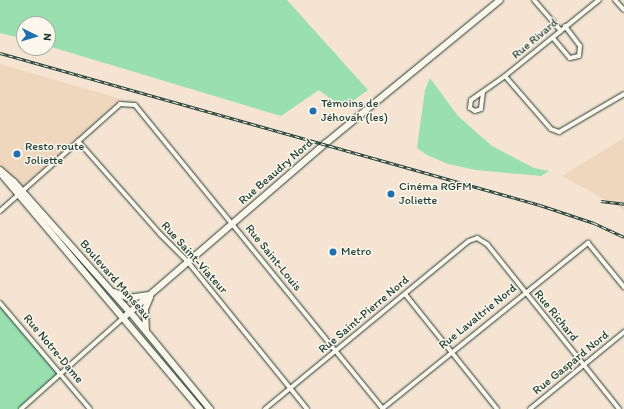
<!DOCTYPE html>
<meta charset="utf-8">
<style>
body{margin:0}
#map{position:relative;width:624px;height:409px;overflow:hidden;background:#f4e4d1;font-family:Itim,sans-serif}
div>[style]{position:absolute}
.built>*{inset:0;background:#efd7be}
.green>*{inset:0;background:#99e0ae}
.roads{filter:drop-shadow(0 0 1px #1f3d34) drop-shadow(0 0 1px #1f3d34)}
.street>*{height:4px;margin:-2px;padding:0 2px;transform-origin:2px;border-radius:2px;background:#fbf7ec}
.secondary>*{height:6px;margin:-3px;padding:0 3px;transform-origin:3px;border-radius:3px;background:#fbf7ec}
.rail>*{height:3px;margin-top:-1.5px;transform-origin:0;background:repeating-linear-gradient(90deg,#fbf7ec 0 4.5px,#1f3d34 0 9px);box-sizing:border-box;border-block:1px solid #1f3d34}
.dots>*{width:11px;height:11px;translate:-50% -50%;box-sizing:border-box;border:2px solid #fbf7ec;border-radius:50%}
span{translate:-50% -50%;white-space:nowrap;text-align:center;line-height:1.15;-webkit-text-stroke:3px #fbf7ec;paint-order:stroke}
.street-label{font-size:12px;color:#1f3d34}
.poi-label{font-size:12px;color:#1f3d34}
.left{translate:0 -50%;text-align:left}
.north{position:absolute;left:16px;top:16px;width:40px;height:40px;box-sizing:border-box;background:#fbf7ec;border:1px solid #a3ada2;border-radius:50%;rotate:95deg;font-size:11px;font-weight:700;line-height:16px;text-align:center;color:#1f3d34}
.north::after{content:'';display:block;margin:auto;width:14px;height:18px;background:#1f6fb2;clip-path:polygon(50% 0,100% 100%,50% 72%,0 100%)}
</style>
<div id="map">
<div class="built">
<div style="clip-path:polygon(0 64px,121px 99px,22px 191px,0 170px)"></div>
<div style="clip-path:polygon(624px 138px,624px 210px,562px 176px)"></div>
</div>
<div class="green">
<div style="clip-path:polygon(0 0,287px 0,368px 90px,343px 108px,319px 90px,281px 116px,48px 46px,48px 24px,24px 24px,24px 39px,0 33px)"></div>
<div style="clip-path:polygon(430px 78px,458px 116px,492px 146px,534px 168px,549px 171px,541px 176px,476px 170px,448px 164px,427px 155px,417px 148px,425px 90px)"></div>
<div style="clip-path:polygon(0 303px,61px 374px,21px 409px,0 409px)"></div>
</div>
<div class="roads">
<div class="street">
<div style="left:534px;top:0;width:41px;rotate:48.9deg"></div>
<div style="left:615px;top:0;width:13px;rotate:48deg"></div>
<div style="left:553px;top:38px;width:26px;rotate:50deg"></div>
<div style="left:570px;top:58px;width:9px;rotate:-13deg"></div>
<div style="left:579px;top:56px;width:10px;rotate:-84deg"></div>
<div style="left:580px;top:46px;width:25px;rotate:-127deg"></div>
<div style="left:505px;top:76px;width:70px;rotate:49deg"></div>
<div style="left:551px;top:129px;width:9px;rotate:21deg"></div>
<div style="left:559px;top:132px;width:75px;rotate:-30.3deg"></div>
<div style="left:483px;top:92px;width:17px;rotate:97deg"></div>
<div style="left:481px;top:109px;width:6px;rotate:162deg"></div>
<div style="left:475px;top:111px;width:6px;rotate:-149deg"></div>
<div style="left:470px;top:108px;width:8px;rotate:-83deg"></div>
<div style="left:471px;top:100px;width:42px;rotate:-35.2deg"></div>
<div style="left:505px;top:76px;width:121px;rotate:-39deg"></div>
<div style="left:78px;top:141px;width:124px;rotate:48.6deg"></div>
<div style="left:160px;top:234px;width:40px;rotate:45deg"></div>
<div style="left:188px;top:262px;width:189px;rotate:51deg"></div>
<div style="left:0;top:211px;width:161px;rotate:-41.7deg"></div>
<div style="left:120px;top:104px;width:15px;rotate:4deg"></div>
<div style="left:135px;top:105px;width:392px;rotate:50.8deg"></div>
<div style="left:405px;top:294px;width:147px;rotate:51.3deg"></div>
<div style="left:0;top:303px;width:139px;rotate:49.7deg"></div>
<div style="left:21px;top:409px;width:137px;rotate:-41.7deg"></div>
<div style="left:265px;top:409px;width:264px;rotate:-39.5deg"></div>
<div style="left:469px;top:241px;width:9px;rotate:-21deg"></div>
<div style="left:477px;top:238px;width:12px;rotate:31deg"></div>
<div style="left:487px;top:244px;width:211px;rotate:51.3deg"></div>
<div style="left:382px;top:409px;width:265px;rotate:-38.9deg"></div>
<div style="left:588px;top:243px;width:57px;rotate:50.7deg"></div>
<div style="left:530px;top:409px;width:122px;rotate:-39.3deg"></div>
</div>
<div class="secondary">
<div style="left:0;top:170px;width:18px;rotate:41deg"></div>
<div style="left:14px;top:182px;width:174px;rotate:48.3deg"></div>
<div style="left:130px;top:312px;width:126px;rotate:50.5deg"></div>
<div style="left:3px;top:176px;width:305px;rotate:49.8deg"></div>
<div style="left:114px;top:292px;width:15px;rotate:23deg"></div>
<div style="left:128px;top:298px;width:21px;rotate:-8deg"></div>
<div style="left:123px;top:318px;width:268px;rotate:-40.8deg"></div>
<div style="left:326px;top:143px;width:225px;rotate:-39.4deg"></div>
<div style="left:146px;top:331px;width:22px;rotate:-93deg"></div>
<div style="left:145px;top:309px;width:13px;rotate:-67deg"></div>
</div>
</div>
<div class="rail">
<div style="left:0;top:53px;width:561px;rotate:15.72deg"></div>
<div style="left:540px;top:205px;width:57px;rotate:18.4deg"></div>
<div style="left:594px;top:223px;width:33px;rotate:25deg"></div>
<div style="left:601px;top:201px;width:23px;rotate:7deg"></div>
</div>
<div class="dots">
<div style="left:313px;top:111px;background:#1f6fb2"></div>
<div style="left:17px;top:154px;background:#1f6fb2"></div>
<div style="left:391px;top:194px;background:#1f6fb2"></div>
<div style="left:333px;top:252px;background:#1f6fb2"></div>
</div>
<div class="street-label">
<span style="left:535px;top:39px;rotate:-40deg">Rue Rivard</span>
<span style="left:276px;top:172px;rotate:-41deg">Rue Beaudry Nord</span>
<span style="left:194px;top:258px;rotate:48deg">Rue Saint-Viateur</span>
<span style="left:273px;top:258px;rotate:51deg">Rue Saint-Louis</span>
<span style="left:115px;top:280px;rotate:49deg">Boulevard Manseau</span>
<span style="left:364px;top:315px;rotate:-40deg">Rue Saint-Pierre Nord</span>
<span style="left:556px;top:316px;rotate:51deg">Rue Richard</span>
<span style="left:478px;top:317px;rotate:-39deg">Rue Lavaltrie Nord</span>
<span style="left:53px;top:349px;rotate:50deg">Rue Notre-Dame</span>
<span style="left:571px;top:363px;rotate:-39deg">Rue Gaspard Nord</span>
</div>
<div class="poi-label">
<span class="left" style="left:321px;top:111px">Témoins de<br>Jéhovah (les)</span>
<span class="left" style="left:25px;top:154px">Resto route<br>Joliette</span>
<span class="left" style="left:399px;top:194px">Cinéma RGFM<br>Joliette</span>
<span class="left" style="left:341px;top:252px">Metro</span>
</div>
<div class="north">N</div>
</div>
